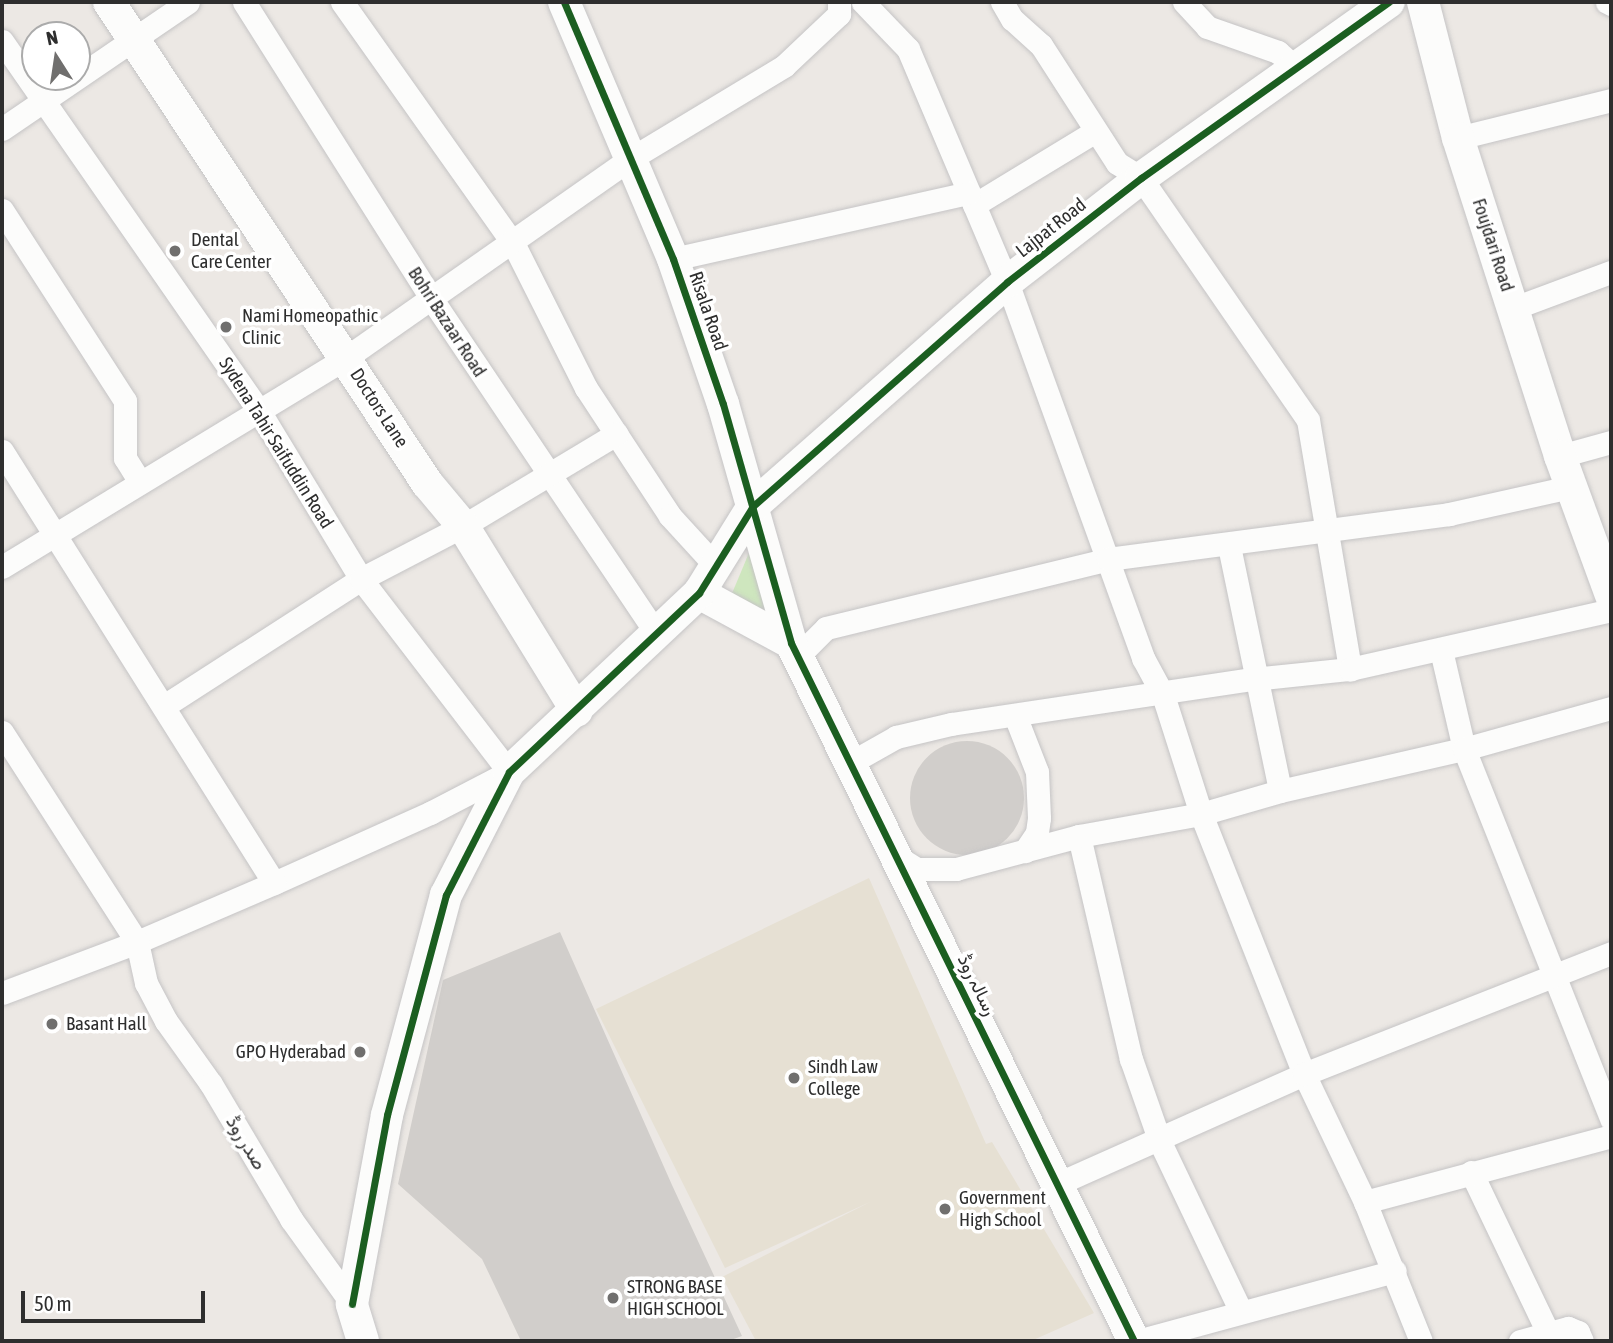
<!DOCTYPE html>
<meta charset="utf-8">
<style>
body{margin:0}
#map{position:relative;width:1613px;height:1343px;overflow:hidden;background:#ece8e4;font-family:"Asap Condensed",Vazirmatn,sans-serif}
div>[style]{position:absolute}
.education>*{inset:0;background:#e6e0d3}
.green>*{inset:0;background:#cee6be}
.building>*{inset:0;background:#d1cecb}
.round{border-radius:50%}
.roads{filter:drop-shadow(0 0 2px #c5c4c5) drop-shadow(0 0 2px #c5c4c5)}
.street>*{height:23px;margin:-11.5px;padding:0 11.5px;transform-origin:11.5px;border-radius:11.5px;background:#fcfcfb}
.secondary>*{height:32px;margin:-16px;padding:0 16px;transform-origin:16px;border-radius:16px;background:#fcfcfb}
.cycleway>*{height:7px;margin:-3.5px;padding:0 3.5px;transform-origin:3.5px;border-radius:3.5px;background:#1b5e20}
.dots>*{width:19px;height:19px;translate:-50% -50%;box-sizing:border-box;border:4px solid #fff;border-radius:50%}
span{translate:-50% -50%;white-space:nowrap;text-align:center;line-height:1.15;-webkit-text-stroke:7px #fff;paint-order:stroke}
.street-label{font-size:19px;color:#2e2e2e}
.poi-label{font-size:19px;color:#2e2e2e}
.left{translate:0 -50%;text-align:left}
.right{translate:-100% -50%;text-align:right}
.frame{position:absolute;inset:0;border:4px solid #2e2e2e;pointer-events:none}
.north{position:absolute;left:21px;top:21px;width:70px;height:70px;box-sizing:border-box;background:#fff;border:2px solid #ababab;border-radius:50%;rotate:348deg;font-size:19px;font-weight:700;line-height:28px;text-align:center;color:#2e2e2e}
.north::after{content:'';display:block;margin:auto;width:24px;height:32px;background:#706f6e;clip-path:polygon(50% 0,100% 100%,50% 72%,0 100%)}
.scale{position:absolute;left:21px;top:1291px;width:184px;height:32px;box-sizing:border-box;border:4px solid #2e2e2e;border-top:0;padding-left:9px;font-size:21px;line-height:24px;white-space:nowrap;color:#2e2e2e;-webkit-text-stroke:5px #fff;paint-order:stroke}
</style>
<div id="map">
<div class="education">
<div style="clip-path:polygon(869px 878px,986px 1144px,992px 1142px,1094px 1313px,1031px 1341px,756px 1341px,722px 1277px,870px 1202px,725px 1268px,596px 1009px)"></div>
</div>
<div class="green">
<div style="clip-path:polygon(751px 548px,774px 614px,728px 603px)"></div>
</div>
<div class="building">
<div class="round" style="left:910px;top:741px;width:114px;height:114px"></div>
<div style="clip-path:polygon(560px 932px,672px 1185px,742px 1336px,728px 1341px,521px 1341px,482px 1259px,398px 1184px,443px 980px)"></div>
</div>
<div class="roads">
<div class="street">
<div style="left:244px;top:2px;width:350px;rotate:57.7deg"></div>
<div style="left:431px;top:298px;width:407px;rotate:56.1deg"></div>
<div style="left:342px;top:2px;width:298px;rotate:54.7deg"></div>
<div style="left:514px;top:245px;width:160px;rotate:63.3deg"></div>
<div style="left:586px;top:388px;width:153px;rotate:56.7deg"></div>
<div style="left:670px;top:516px;width:65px;rotate:47.5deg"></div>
<div style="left:863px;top:2px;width:65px;rotate:46.2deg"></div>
<div style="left:908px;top:49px;width:253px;rotate:67deg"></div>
<div style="left:1007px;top:282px;width:400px;rotate:70.1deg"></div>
<div style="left:1143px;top:658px;width:42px;rotate:61.6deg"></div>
<div style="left:1163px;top:695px;width:125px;rotate:72.3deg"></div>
<div style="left:1201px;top:814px;width:280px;rotate:68.4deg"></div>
<div style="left:1304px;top:1074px;width:142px;rotate:64.5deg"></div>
<div style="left:1365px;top:1202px;width:150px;rotate:68.1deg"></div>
<div style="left:1002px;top:2px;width:20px;rotate:60deg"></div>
<div style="left:1012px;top:19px;width:39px;rotate:42deg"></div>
<div style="left:1041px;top:45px;width:140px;rotate:57.2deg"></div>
<div style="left:1117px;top:163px;width:28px;rotate:32deg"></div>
<div style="left:1141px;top:178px;width:294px;rotate:55.4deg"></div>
<div style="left:1308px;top:420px;width:253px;rotate:80.4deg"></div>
<div style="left:1184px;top:2px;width:34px;rotate:47deg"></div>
<div style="left:1207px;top:27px;width:75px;rotate:19.4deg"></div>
<div style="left:1278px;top:52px;width:25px;rotate:42deg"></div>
<div style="left:1607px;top:2px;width:4px;rotate:27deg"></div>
<div style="left:2px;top:41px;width:448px;rotate:55.2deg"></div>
<div style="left:258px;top:409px;width:199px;rotate:58.8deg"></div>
<div style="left:361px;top:579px;width:243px;rotate:52.5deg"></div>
<div style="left:509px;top:772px;width:89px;rotate:152.6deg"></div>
<div style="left:430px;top:813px;width:171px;rotate:155.8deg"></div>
<div style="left:274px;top:883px;width:149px;rotate:156.7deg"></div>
<div style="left:137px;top:942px;width:144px;rotate:159.3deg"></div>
<div style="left:2px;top:129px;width:225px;rotate:-34.3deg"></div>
<div style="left:1458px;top:138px;width:158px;rotate:-13.9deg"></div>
<div style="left:974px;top:205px;width:140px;rotate:-31.3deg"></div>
<div style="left:2px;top:210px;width:227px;rotate:57.2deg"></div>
<div style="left:125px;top:401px;width:57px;rotate:90deg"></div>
<div style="left:125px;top:458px;width:26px;rotate:58deg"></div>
<div style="left:673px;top:259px;width:303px;rotate:-12.6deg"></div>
<div style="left:1514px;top:308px;width:103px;rotate:-20.4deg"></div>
<div style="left:2px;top:451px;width:510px;rotate:57.8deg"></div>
<div style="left:1560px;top:456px;width:53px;rotate:-15.4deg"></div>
<div style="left:1229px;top:546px;width:250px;rotate:78.2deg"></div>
<div style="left:2px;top:567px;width:404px;rotate:-31.3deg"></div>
<div style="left:347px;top:357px;width:345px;rotate:-35deg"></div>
<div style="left:630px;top:159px;width:180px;rotate:-31.1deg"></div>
<div style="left:784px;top:66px;width:76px;rotate:-43.4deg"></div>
<div style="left:839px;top:14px;width:12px;rotate:-90deg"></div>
<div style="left:1441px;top:650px;width:102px;rotate:76.9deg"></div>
<div style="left:1464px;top:749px;width:398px;rotate:68.3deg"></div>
<div style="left:799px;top:655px;width:38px;rotate:-45deg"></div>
<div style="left:826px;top:628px;width:290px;rotate:-13.7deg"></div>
<div style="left:1108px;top:559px;width:344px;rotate:-7.5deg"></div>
<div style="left:1449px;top:514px;width:124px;rotate:-12.6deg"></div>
<div style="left:164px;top:706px;width:234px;rotate:-32.8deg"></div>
<div style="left:361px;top:579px;width:115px;rotate:-27.5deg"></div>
<div style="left:463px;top:526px;width:179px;rotate:-31deg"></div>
<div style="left:1016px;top:718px;width:58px;rotate:68.7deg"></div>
<div style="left:1037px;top:772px;width:46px;rotate:87.5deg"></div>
<div style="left:1039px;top:818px;width:15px;rotate:98deg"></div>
<div style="left:1037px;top:833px;width:22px;rotate:124deg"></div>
<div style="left:2px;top:732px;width:250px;rotate:57.3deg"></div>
<div style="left:137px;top:942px;width:42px;rotate:77.6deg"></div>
<div style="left:146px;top:983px;width:43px;rotate:62.2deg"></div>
<div style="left:166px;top:1021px;width:77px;rotate:54.5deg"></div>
<div style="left:211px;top:1084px;width:157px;rotate:59.3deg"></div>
<div style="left:291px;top:1219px;width:105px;rotate:54.3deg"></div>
<div style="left:850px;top:763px;width:53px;rotate:-29.5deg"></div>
<div style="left:896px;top:737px;width:57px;rotate:-13.3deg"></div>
<div style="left:951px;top:724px;width:305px;rotate:-8.5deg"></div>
<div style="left:1253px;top:679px;width:98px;rotate:-5.9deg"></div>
<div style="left:1350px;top:669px;width:268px;rotate:-12.7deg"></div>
<div style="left:1079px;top:836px;width:229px;rotate:76.9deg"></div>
<div style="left:1131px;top:1059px;width:88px;rotate:70.7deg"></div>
<div style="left:1160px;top:1142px;width:188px;rotate:64.5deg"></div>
<div style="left:896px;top:856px;width:25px;rotate:32deg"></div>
<div style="left:917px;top:869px;width:39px"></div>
<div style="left:956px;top:869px;width:127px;rotate:-15deg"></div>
<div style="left:1079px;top:836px;width:124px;rotate:-10.2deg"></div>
<div style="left:1201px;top:814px;width:82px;rotate:-16.2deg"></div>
<div style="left:1280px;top:791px;width:189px;rotate:-12.9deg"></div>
<div style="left:1464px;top:749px;width:153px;rotate:-15.6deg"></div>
<div style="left:1471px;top:1172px;width:178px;rotate:64.4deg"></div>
<div style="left:1057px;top:1184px;width:270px;rotate:-24deg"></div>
<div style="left:1304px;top:1074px;width:330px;rotate:-21.5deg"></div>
<div style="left:1365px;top:1202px;width:255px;rotate:-15deg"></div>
<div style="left:1137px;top:1341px;width:267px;rotate:-15.2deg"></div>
<div style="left:1520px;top:1341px;width:50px;rotate:-15.2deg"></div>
<div style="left:1568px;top:1328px;width:11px;rotate:22deg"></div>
<div style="left:1578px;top:1332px;width:10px;rotate:66deg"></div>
</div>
<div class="secondary">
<div style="left:109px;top:2px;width:577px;rotate:56.53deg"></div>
<div style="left:427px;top:483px;width:56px;rotate:50.1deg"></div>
<div style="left:463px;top:526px;width:217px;rotate:58.4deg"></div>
<div style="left:564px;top:2px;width:279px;rotate:67deg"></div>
<div style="left:673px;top:259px;width:153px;rotate:71deg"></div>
<div style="left:723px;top:404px;width:248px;rotate:74.1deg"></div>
<div style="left:791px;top:643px;width:778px;rotate:63.83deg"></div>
<div style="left:1423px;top:2px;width:140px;rotate:75.6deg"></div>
<div style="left:1458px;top:138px;width:334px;rotate:72.2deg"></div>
<div style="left:1560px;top:456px;width:148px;rotate:69.9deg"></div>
<div style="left:699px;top:593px;width:105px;rotate:28.5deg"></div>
<div style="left:363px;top:1341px;width:39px;rotate:-107deg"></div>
<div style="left:352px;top:1304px;width:192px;rotate:-79.5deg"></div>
<div style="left:387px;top:1115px;width:228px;rotate:-75deg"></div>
<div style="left:446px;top:895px;width:138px;rotate:-62.9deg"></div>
<div style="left:509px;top:772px;width:261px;rotate:-43.3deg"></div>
<div style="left:699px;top:593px;width:102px;rotate:-58.2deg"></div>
<div style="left:753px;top:506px;width:339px;rotate:-41.4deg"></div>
<div style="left:1007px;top:282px;width:170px;rotate:-37.8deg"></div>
<div style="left:1141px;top:178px;width:304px;rotate:-35.4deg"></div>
</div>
</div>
<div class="cycleway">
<div style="left:564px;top:2px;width:279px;rotate:67deg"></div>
<div style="left:673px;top:259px;width:153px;rotate:71deg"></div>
<div style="left:723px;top:404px;width:248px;rotate:74.1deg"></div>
<div style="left:791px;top:643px;width:778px;rotate:63.83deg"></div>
<div style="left:352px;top:1304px;width:192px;rotate:-79.5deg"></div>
<div style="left:387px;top:1115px;width:228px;rotate:-75deg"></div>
<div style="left:446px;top:895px;width:138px;rotate:-62.9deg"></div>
<div style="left:509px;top:772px;width:261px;rotate:-43.3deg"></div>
<div style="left:699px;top:593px;width:102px;rotate:-58.2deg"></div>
<div style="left:753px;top:506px;width:339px;rotate:-41.4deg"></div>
<div style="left:1007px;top:282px;width:170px;rotate:-37.8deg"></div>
<div style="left:1141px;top:178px;width:304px;rotate:-35.4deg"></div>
</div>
<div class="dots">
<div style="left:175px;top:251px;background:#706f6e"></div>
<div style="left:226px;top:327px;background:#706f6e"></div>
<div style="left:52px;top:1024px;background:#706f6e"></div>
<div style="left:360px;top:1052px;background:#706f6e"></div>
<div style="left:794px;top:1078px;background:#706f6e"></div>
<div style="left:945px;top:1209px;background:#706f6e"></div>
<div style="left:613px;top:1298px;background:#706f6e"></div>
</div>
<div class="street-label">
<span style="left:1051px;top:228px;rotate:-38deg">Lajpat Road</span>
<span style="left:1493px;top:245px;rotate:72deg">Foujdari Road</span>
<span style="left:708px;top:311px;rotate:71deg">Risala Road</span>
<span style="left:447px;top:322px;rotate:57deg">Bohri Bazaar Road</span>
<span style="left:379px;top:408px;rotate:57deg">Doctors Lane</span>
<span style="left:276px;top:443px;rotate:58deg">Sydena Tahir Saifuddin Road</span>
<span style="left:977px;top:985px;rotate:64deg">رسالہ روڈ</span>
<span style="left:246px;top:1143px;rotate:59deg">صدر روڈ</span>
</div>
<div class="poi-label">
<span class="left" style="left:191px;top:251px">Dental<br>Care Center</span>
<span class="left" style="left:242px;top:327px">Nami Homeopathic<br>Clinic</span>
<span class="left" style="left:66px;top:1024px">Basant Hall</span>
<span class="right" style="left:346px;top:1052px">GPO Hyderabad</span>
<span class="left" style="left:808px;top:1078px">Sindh Law<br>College</span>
<span class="left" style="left:959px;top:1209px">Government<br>High School</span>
<span class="left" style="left:627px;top:1298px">STRONG BASE<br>HIGH SCHOOL</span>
</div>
<div class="frame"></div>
<div class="north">N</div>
<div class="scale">50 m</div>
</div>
